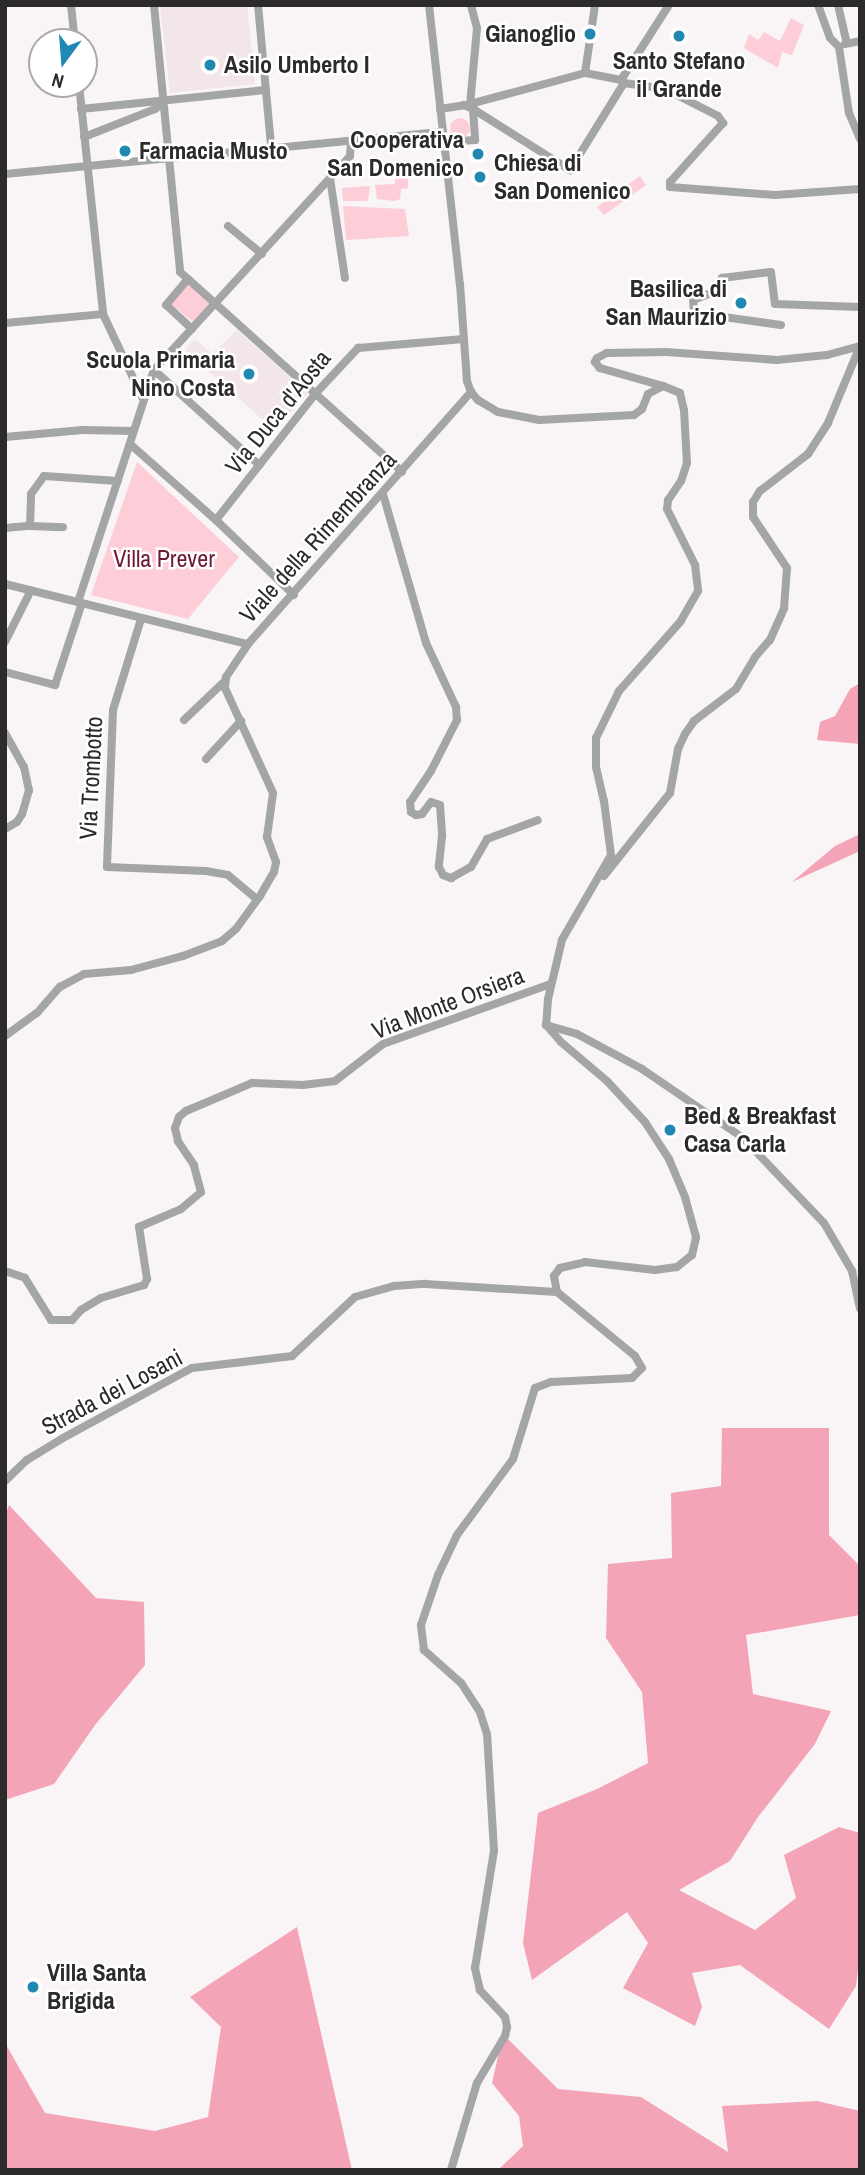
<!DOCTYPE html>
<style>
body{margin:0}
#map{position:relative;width:865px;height:2175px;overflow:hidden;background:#f9f4f5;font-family:"Archivo Narrow",sans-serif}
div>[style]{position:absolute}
.built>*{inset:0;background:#f3e6e9}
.green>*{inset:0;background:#fdced8}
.round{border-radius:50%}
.forest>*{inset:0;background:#f4a4b7}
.street>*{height:8px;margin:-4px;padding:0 4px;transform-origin:4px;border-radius:4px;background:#a3a5a6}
.dots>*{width:19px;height:19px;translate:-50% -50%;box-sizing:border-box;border:4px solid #fff;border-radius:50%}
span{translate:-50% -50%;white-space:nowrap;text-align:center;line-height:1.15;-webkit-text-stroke:5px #fff;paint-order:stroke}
.poi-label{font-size:24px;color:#2c2a2b;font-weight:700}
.right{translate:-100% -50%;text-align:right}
.left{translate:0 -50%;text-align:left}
.street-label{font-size:24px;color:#2c2a2b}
.park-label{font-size:24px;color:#6e1937}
.frame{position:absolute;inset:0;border:7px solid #2c2a2b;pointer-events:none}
.north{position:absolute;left:28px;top:28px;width:70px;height:70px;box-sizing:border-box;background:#fff;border:2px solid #abaaaa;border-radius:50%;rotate:196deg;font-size:19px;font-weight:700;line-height:28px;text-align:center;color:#2c2a2b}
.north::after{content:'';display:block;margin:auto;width:24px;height:32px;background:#2088b1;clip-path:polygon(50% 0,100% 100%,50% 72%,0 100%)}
</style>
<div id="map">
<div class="built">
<div style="clip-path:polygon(160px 5px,247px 5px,255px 84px,170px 93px)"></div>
<div style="clip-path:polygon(237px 330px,308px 393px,274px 430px,185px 350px,195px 339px,212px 354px)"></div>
</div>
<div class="green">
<div style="clip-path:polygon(791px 18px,804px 25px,792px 55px,782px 52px,778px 68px,744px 48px,749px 34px,758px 40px,764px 32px,780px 41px)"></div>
<div class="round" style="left:450px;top:118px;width:20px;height:20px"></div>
<div style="clip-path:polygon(640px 176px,646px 185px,604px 215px,597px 207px)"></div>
<div style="clip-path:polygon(408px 177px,408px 188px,401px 189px,400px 199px,395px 201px,377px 199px,375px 185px,395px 184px,395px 179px)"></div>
<div style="clip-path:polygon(370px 186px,368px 201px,343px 201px,342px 188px)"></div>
<div style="clip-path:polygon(343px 206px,405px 209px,409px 236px,346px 240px)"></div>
<div style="clip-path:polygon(188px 283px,211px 302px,193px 322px,170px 303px)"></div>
<div style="clip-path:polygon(137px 462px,239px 557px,188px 619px,91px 595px)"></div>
</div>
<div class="forest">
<div style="clip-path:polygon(860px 683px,860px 744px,817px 740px,820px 722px,835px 716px,850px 689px)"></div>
<div style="clip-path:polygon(860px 834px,860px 851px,792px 882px,835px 846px)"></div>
<div style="clip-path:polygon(722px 1428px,829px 1428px,829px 1535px,860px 1566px,860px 1615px,746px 1635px,753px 1694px,831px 1711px,815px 1744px,758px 1817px,730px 1861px,679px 1890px,755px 1930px,796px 1898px,784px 1855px,839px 1827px,860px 1833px,860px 1952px,856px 1986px,829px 2029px,740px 1965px,692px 1973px,702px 2007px,695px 2026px,623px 1988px,648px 1943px,627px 1912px,532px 1980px,523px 1943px,538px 1813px,597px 1789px,648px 1763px,642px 1692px,606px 1638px,608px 1564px,672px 1558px,671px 1493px,721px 1486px)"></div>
<div style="clip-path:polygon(9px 1505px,96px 1598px,144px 1602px,145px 1665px,95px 1725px,54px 1784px,5px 1800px,5px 1517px)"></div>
<div style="clip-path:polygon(297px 1927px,352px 2170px,5px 2170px,5px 2043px,45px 2113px,155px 2131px,208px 2117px,221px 2027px,190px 1997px)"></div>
<div style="clip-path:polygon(503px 2034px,558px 2089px,641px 2097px,728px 2152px,722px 2106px,817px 2101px,860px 2111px,860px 2170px,498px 2170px,523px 2146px,519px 2116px,492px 2083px)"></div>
</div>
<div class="street">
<div style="left:71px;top:5px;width:37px;rotate:84deg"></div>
<div style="left:154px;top:5px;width:268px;rotate:84.4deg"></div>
<div style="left:180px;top:272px;width:11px;rotate:41deg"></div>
<div style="left:258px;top:5px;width:142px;rotate:84.7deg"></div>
<div style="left:429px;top:5px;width:281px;rotate:83.7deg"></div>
<div style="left:460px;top:284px;width:97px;rotate:85.9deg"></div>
<div style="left:467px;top:381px;width:12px;rotate:70deg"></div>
<div style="left:471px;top:392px;width:11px;rotate:49deg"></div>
<div style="left:478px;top:400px;width:23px;rotate:31deg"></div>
<div style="left:498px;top:412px;width:42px;rotate:11deg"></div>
<div style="left:539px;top:420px;width:95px;rotate:-3deg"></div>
<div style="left:634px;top:415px;width:10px;rotate:-37deg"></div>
<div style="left:642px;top:409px;width:16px;rotate:-68deg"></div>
<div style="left:648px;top:394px;width:17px;rotate:-28deg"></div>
<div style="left:663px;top:386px;width:18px;rotate:22deg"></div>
<div style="left:680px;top:393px;width:17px;rotate:77deg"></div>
<div style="left:684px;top:410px;width:53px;rotate:86.8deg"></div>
<div style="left:687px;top:463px;width:19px;rotate:108deg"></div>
<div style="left:681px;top:481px;width:23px;rotate:124deg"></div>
<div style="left:668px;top:500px;width:9px;rotate:96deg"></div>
<div style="left:667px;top:509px;width:63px;rotate:63.4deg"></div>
<div style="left:695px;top:565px;width:26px;rotate:83deg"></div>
<div style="left:698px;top:591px;width:34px;rotate:120deg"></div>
<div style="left:681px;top:621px;width:94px;rotate:131.5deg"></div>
<div style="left:619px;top:691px;width:52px;rotate:116.1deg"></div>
<div style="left:596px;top:738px;width:29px;rotate:90deg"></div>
<div style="left:596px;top:767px;width:35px;rotate:77deg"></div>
<div style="left:604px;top:801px;width:54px;rotate:82.6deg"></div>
<div style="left:611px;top:855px;width:98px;rotate:120deg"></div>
<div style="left:562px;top:940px;width:61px;rotate:103.3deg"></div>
<div style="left:548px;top:999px;width:26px;rotate:94deg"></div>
<div style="left:818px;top:5px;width:35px;rotate:70deg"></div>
<div style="left:830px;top:38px;width:13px;rotate:45deg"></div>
<div style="left:839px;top:47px;width:67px;rotate:81.4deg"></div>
<div style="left:849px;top:113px;width:28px;rotate:67deg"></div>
<div style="left:838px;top:5px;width:39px;rotate:77deg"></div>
<div style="left:845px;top:44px;width:15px;rotate:-11deg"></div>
<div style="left:585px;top:73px;width:69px;rotate:-81.6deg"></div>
<div style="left:621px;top:80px;width:37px;rotate:-169deg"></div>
<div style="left:585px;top:73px;width:115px;rotate:164.9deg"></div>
<div style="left:474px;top:103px;width:6px;rotate:99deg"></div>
<div style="left:473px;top:109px;width:115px;rotate:32.2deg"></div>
<div style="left:570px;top:170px;width:102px;rotate:-58.2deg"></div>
<div style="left:621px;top:80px;width:89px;rotate:-57.4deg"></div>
<div style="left:624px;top:83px;width:41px;rotate:8.3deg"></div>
<div style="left:665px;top:89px;width:59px;rotate:27deg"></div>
<div style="left:718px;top:116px;width:9px;rotate:54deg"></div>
<div style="left:723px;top:123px;width:79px;rotate:131.9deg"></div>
<div style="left:670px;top:182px;width:5px;rotate:90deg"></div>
<div style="left:670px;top:187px;width:105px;rotate:4.4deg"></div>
<div style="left:775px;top:195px;width:85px;rotate:-4deg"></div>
<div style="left:79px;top:84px;width:231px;rotate:84deg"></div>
<div style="left:103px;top:314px;width:92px;rotate:64.8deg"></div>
<div style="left:470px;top:105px;width:77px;rotate:-84.8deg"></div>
<div style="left:477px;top:28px;width:24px;rotate:-105deg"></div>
<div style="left:81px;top:109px;width:186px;rotate:-5.9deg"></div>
<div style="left:440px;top:109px;width:24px;rotate:-9deg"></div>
<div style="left:464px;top:105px;width:10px;rotate:24deg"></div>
<div style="left:473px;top:109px;width:31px;rotate:86deg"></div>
<div style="left:475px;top:140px;width:30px;rotate:176deg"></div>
<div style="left:84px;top:137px;width:76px;rotate:-21.5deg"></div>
<div style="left:155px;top:109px;width:11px;rotate:-38deg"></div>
<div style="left:5px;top:174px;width:440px;rotate:-5.5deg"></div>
<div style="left:330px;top:178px;width:101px;rotate:81.5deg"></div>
<div style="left:228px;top:226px;width:44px;rotate:39.5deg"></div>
<div style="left:5px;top:323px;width:98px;rotate:-5.2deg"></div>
<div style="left:781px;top:325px;width:88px;rotate:-172.1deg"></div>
<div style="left:694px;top:313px;width:13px;rotate:-94deg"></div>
<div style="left:693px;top:300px;width:19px;rotate:-21deg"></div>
<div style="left:711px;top:293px;width:19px;rotate:-54deg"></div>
<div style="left:722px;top:278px;width:49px;rotate:-7deg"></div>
<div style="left:771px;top:272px;width:32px;rotate:83deg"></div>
<div style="left:775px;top:304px;width:85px;rotate:2deg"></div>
<div style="left:192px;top:329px;width:35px;rotate:-137deg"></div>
<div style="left:166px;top:305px;width:34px;rotate:-50deg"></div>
<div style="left:188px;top:279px;width:288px;rotate:42deg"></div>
<div style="left:154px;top:370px;width:142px;rotate:42.1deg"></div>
<div style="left:663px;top:386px;width:66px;rotate:-164.1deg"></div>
<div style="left:600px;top:368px;width:8px;rotate:-130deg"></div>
<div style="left:595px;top:362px;width:4px;rotate:-63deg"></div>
<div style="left:597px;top:358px;width:11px;rotate:-27deg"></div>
<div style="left:607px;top:353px;width:59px;rotate:-1deg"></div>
<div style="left:666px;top:352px;width:111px;rotate:4.1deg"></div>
<div style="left:777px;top:360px;width:50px;rotate:-5.7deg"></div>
<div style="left:827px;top:355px;width:34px;rotate:-15deg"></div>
<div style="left:5px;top:437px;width:78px;rotate:-5.1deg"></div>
<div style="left:83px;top:430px;width:50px;rotate:1.1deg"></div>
<div style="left:130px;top:444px;width:115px;rotate:41.5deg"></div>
<div style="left:216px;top:520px;width:108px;rotate:43.9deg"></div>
<div style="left:383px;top:494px;width:155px;rotate:73.9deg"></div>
<div style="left:426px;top:643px;width:71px;rotate:64.9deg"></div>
<div style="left:456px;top:707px;width:13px;rotate:86deg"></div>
<div style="left:457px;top:720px;width:57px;rotate:117deg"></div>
<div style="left:431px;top:771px;width:37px;rotate:124deg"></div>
<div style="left:410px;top:802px;width:10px;rotate:84deg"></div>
<div style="left:411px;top:812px;width:6px;rotate:31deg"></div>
<div style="left:416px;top:815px;width:6px;rotate:-9deg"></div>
<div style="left:422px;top:814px;width:15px;rotate:-53deg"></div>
<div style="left:431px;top:802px;width:9px;rotate:18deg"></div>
<div style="left:440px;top:805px;width:31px;rotate:86deg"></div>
<div style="left:442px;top:836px;width:31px;rotate:96deg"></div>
<div style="left:439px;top:867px;width:9px;rotate:63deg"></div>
<div style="left:443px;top:875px;width:9px;rotate:21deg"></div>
<div style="left:451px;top:878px;width:23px;rotate:-29deg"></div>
<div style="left:471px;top:867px;width:32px;rotate:-60deg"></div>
<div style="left:487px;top:839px;width:54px;rotate:-20.4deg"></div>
<div style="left:216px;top:520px;width:162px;rotate:-51.8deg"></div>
<div style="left:316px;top:393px;width:62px;rotate:-47deg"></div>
<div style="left:358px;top:348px;width:106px;rotate:-4.9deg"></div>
<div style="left:30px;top:526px;width:33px;rotate:2deg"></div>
<div style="left:5px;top:528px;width:25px;rotate:-5deg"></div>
<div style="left:30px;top:526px;width:32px;rotate:-88deg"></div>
<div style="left:31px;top:494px;width:22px;rotate:-54deg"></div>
<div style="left:44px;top:476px;width:74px;rotate:3.9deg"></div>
<div style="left:5px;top:584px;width:250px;rotate:13.9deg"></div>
<div style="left:78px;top:602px;width:244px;rotate:-71.9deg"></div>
<div style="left:154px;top:370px;width:290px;rotate:-47.5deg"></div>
<div style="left:350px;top:156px;width:15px;rotate:-86deg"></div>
<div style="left:141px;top:619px;width:95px;rotate:107.1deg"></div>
<div style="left:113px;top:710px;width:157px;rotate:92.2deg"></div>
<div style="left:107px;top:867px;width:99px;rotate:2.3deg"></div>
<div style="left:206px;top:871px;width:22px;rotate:10deg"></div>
<div style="left:228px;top:875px;width:38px;rotate:40deg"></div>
<div style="left:5px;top:642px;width:58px;rotate:-63.4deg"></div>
<div style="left:5px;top:672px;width:52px;rotate:14.6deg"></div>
<div style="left:55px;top:685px;width:86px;rotate:-71.8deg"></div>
<div style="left:184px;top:720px;width:57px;rotate:-43.6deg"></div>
<div style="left:5px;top:733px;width:39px;rotate:61deg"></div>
<div style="left:24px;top:767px;width:24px;rotate:78deg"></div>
<div style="left:29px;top:790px;width:25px;rotate:106deg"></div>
<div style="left:22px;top:814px;width:9px;rotate:122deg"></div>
<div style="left:17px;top:822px;width:14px;rotate:150deg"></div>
<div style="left:206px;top:759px;width:52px;rotate:-47.4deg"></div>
<div style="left:604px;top:876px;width:106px;rotate:-51.5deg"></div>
<div style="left:670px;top:793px;width:45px;rotate:-79.7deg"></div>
<div style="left:678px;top:749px;width:17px;rotate:-65deg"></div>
<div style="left:685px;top:734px;width:16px;rotate:-55deg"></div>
<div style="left:694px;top:721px;width:53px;rotate:-37.3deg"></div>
<div style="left:736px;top:689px;width:37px;rotate:-59deg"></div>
<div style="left:755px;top:657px;width:23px;rotate:-49deg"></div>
<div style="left:770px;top:640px;width:35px;rotate:-66deg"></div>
<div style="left:784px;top:608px;width:40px;rotate:-85.7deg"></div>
<div style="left:787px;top:568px;width:61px;rotate:-123.7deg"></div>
<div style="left:753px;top:517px;width:15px;rotate:-90deg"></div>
<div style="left:753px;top:502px;width:13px;rotate:-58deg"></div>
<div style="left:760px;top:491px;width:61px;rotate:-37.6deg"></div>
<div style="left:808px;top:454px;width:37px;rotate:-57deg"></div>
<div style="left:828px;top:423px;width:83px;rotate:-67.4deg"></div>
<div style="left:546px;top:1025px;width:32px;rotate:16deg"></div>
<div style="left:577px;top:1034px;width:74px;rotate:28.3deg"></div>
<div style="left:642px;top:1069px;width:122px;rotate:34.3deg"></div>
<div style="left:743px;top:1138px;width:117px;rotate:46.4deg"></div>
<div style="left:824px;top:1223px;width:56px;rotate:59.7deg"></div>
<div style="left:852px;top:1271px;width:38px;rotate:78deg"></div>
<div style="left:5px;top:1036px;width:39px;rotate:-36deg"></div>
<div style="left:37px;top:1013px;width:35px;rotate:-49deg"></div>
<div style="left:60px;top:987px;width:27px;rotate:-28deg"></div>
<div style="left:84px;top:974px;width:47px;rotate:-4.9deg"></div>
<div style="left:131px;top:970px;width:54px;rotate:-15.1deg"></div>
<div style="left:183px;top:956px;width:42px;rotate:-21deg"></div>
<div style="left:222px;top:941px;width:18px;rotate:-41deg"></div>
<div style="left:236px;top:929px;width:41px;rotate:-54deg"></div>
<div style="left:260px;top:896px;width:28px;rotate:-60deg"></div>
<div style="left:274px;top:872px;width:10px;rotate:-79deg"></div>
<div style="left:276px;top:862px;width:27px;rotate:-110deg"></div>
<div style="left:267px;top:837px;width:44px;rotate:-82.2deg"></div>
<div style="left:273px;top:793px;width:115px;rotate:-114.6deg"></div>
<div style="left:225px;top:688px;width:11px;rotate:-85deg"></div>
<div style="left:226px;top:677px;width:40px;rotate:-56deg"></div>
<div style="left:248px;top:644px;width:337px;rotate:-48.5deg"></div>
<div style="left:5px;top:1271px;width:21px;rotate:19deg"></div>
<div style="left:25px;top:1278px;width:49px;rotate:58.2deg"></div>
<div style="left:51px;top:1320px;width:21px"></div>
<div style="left:72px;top:1320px;width:13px;rotate:-48deg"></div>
<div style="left:81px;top:1310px;width:23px;rotate:-31deg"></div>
<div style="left:101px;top:1298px;width:45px;rotate:-16.8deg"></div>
<div style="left:144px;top:1285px;width:7px;rotate:-63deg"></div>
<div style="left:147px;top:1279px;width:53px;rotate:-98.7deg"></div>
<div style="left:139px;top:1227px;width:46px;rotate:-23.2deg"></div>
<div style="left:181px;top:1209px;width:26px;rotate:-40deg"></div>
<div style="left:201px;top:1192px;width:28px;rotate:-105deg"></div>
<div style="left:194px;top:1165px;width:29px;rotate:-124deg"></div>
<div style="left:178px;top:1141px;width:13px;rotate:-103deg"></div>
<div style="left:175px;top:1128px;width:12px;rotate:-70deg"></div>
<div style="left:179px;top:1117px;width:9px;rotate:-41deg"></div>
<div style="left:186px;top:1111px;width:72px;rotate:-23deg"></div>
<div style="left:252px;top:1083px;width:51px;rotate:2.2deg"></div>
<div style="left:303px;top:1085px;width:32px;rotate:-7deg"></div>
<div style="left:335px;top:1081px;width:61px;rotate:-37.6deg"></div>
<div style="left:383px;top:1044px;width:178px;rotate:-19.7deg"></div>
<div style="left:5px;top:1481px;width:30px;rotate:-44deg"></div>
<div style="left:27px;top:1460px;width:42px;rotate:-31.4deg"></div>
<div style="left:63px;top:1438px;width:147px;rotate:-28.5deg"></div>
<div style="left:192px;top:1368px;width:101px;rotate:-6.8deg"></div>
<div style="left:292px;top:1356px;width:86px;rotate:-43.1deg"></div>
<div style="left:355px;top:1297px;width:41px;rotate:-15.8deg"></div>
<div style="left:394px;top:1286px;width:31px;rotate:-4deg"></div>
<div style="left:425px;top:1284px;width:132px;rotate:3.5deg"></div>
<div style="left:451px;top:2170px;width:91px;rotate:-73.4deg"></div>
<div style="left:477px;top:2083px;width:55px;rotate:-59.2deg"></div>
<div style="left:505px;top:2036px;width:9px;rotate:-77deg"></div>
<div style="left:507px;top:2027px;width:10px;rotate:-101deg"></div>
<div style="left:505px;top:2017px;width:37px;rotate:-133deg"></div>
<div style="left:480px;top:1990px;width:23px;rotate:-103deg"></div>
<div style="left:475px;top:1968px;width:119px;rotate:-80.8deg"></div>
<div style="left:494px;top:1851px;width:117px;rotate:-93.4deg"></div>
<div style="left:487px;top:1734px;width:23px;rotate:-108deg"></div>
<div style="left:480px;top:1712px;width:35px;rotate:-123deg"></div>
<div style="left:461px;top:1683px;width:50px;rotate:-138.3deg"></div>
<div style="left:424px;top:1650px;width:25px;rotate:-97deg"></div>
<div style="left:421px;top:1625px;width:53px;rotate:-71.2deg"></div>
<div style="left:438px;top:1575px;width:44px;rotate:-64.6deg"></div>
<div style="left:457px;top:1535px;width:94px;rotate:-53.6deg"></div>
<div style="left:513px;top:1459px;width:74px;rotate:-72.8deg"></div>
<div style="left:535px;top:1388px;width:17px;rotate:-21deg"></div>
<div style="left:551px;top:1382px;width:81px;rotate:-2.8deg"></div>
<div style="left:632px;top:1378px;width:14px;rotate:-45deg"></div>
<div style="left:642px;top:1368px;width:14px;rotate:-120deg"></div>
<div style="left:635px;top:1356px;width:101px;rotate:-140.6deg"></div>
<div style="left:557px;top:1292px;width:16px;rotate:-101deg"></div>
<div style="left:554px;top:1276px;width:10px;rotate:-53deg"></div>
<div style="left:560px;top:1268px;width:26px;rotate:-13deg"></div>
<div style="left:585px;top:1262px;width:70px;rotate:6.5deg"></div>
<div style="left:655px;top:1270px;width:22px;rotate:-8deg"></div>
<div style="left:677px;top:1267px;width:19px;rotate:-39deg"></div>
<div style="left:692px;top:1255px;width:18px;rotate:-77deg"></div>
<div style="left:696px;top:1237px;width:41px;rotate:-105.4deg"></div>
<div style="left:685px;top:1197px;width:41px;rotate:-112.8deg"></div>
<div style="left:669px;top:1159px;width:44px;rotate:-123deg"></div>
<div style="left:645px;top:1122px;width:56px;rotate:-132.8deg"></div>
<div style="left:607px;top:1081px;width:60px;rotate:-139.7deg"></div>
<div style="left:561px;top:1042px;width:23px;rotate:-131deg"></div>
</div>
<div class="dots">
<div style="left:590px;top:34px;background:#2088b1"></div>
<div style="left:679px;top:36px;background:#2088b1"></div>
<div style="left:210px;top:65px;background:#2088b1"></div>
<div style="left:125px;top:151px;background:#2088b1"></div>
<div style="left:478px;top:154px;background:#2088b1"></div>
<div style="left:480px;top:177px;background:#2088b1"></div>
<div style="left:741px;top:303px;background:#2088b1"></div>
<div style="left:249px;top:374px;background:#2088b1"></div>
<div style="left:670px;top:1130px;background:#2088b1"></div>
<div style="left:33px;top:1987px;background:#2088b1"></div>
</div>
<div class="poi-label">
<span class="right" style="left:576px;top:34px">Gianoglio</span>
<span style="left:679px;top:75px">Santo Stefano<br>il Grande</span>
<span class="left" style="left:224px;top:65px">Asilo Umberto I</span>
<span class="right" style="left:464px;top:154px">Cooperativa<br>San Domenico</span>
<span class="left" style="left:139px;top:151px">Farmacia Musto</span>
<span class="left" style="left:494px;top:177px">Chiesa di<br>San Domenico</span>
<span class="right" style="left:727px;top:303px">Basilica di<br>San Maurizio</span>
<span class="right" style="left:235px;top:374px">Scuola Primaria<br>Nino Costa</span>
<span class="left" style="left:684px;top:1130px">Bed &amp; Breakfast<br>Casa Carla</span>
<span class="left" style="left:47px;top:1987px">Villa Santa<br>Brigida</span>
</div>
<div class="street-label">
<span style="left:278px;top:412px;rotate:-51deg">Via Duca d'Aosta</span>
<span style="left:318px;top:537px;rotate:-48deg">Viale della Rimembranza</span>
<span style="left:91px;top:778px;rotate:-87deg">Via Trombotto</span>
<span style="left:448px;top:1003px;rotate:-21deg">Via Monte Orsiera</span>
<span style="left:112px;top:1392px;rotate:-28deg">Strada dei Losani</span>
</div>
<div class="park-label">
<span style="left:164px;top:559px">Villa Prever</span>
</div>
<div class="frame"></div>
<div class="north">N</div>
</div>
